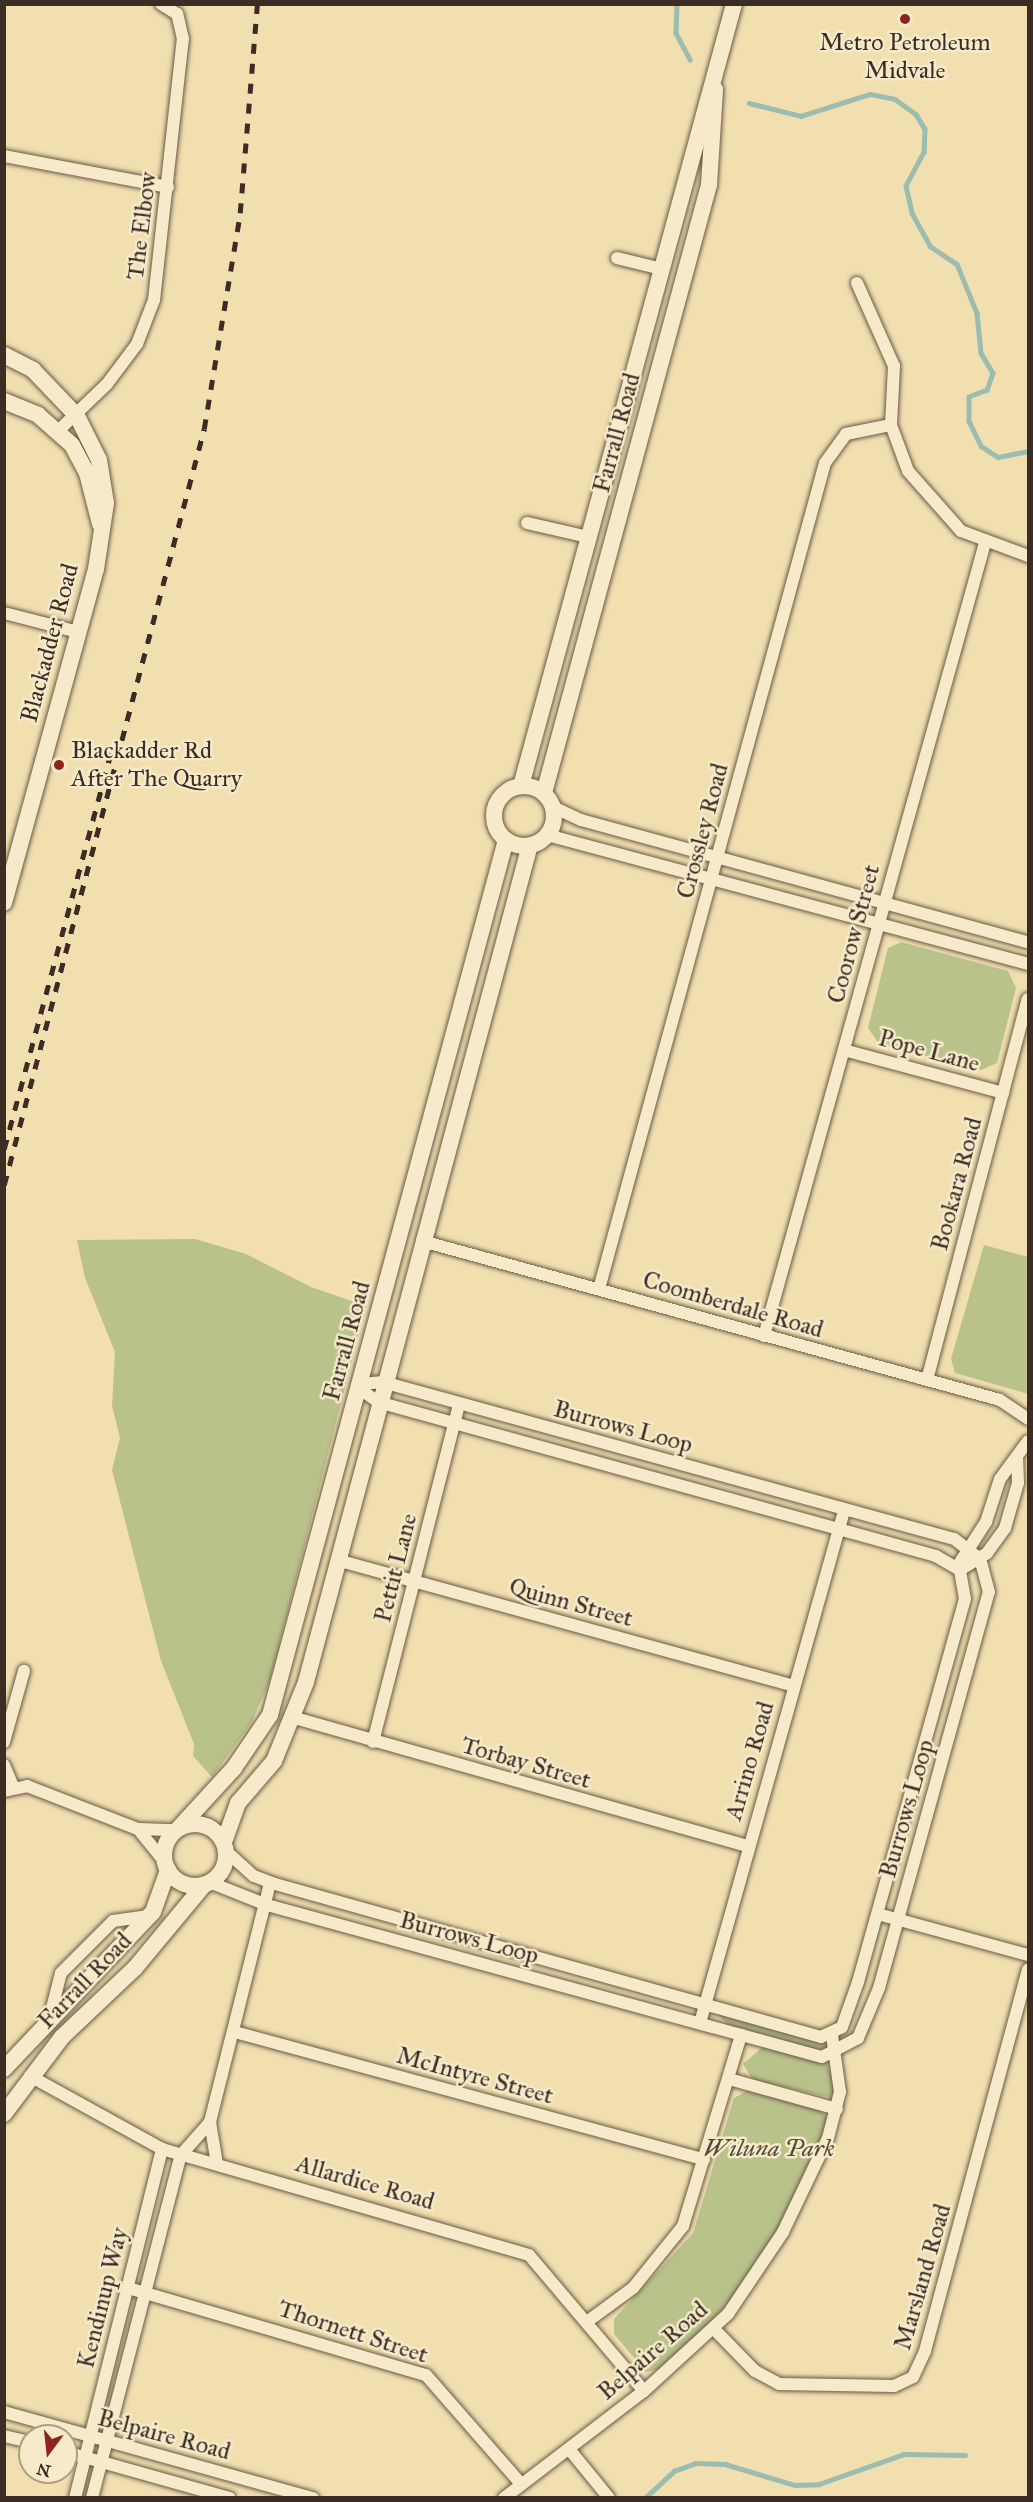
<!DOCTYPE html>
<style>
body{margin:0}
#map{position:relative;width:1033px;height:2502px;overflow:hidden;background:#f1dfaf;font-family:"IM FELL Great Primer",serif}
div>[style]{position:absolute}
.green>*{inset:0;background:#b9c28b}
.stream>*{height:4.5px;margin:-2.25px;padding:0 2.25px;transform-origin:2.25px;border-radius:2.25px;background:#9bbcb0}
.roads{filter:drop-shadow(0 0 2px #695a47) drop-shadow(0 0 2px #695a47)}
.street>*{height:12px;margin:-6px;padding:0 6px;transform-origin:6px;border-radius:6px;background:#f6eacb}
.secondary>*{height:16px;margin:-8px;padding:0 8px;transform-origin:8px;border-radius:8px;background:#f6eacb}
.secondary>.ring{margin:-8px;padding:0;box-sizing:content-box;background:none;border:16px solid #f6eacb;border-radius:50%}
.rail>*{height:4.5px;margin-top:-2.25px;transform-origin:0;background:repeating-linear-gradient(90deg,#3c2d24 0 10px,transparent 0 20px)}
.dots>*{width:16px;height:16px;translate:-50% -50%;box-sizing:border-box;border:3px solid #f6eacb;border-radius:50%}
span{translate:-50% -50%;white-space:nowrap;text-align:center;line-height:1.15;-webkit-text-stroke:5px #f6eacb;paint-order:stroke}
.poi-label{font-size:24px;color:#3c2d24}
.left{translate:0 -50%;text-align:left}
.street-label{font-size:24px;color:#3c2d24}
.park-label{font-size:24px;color:#554b39;font-style:italic}
.frame{position:absolute;inset:0;border:6px solid #3c2d24;pointer-events:none}
.north{position:absolute;left:18px;top:2424px;width:60px;height:60px;box-sizing:border-box;background:#f6eacb;border:2px solid #ac9e88;border-radius:50%;rotate:195deg;font-size:16px;font-weight:700;line-height:24px;text-align:center;color:#3c2d24}
.north::after{content:'';display:block;margin:auto;width:21px;height:27px;background:#8f2418;clip-path:polygon(50% 0,100% 100%,50% 72%,0 100%)}
</style>
<div id="map">
<div class="green">
<div style="clip-path:polygon(901px 942px,1008px 971px,1016px 988px,997px 1063px,981px 1070px,879px 1044px,868px 1028px,888px 948px)"></div>
<div style="clip-path:polygon(195px 1239px,246px 1254px,311px 1287px,366px 1306px,270px 1680px,252px 1722px,212px 1777px,193px 1756px,194px 1744px,161px 1661px,112px 1470px,120px 1438px,112px 1406px,115px 1352px,85px 1278px,77px 1240px)"></div>
<div style="clip-path:polygon(984px 1245px,1028px 1257px,1028px 1394px,955px 1373px,951px 1359px)"></div>
<div style="clip-path:polygon(715px 2012px,814px 2037px,828px 2047px,819px 2050px,731px 2027px)"></div>
<div style="clip-path:polygon(765px 2045px,826px 2062px,837px 2085px,833px 2098px,753px 2080px,743px 2064px)"></div>
<div style="clip-path:polygon(747px 2091px,821px 2111px,829px 2120px,791px 2215px,734px 2299px,661px 2369px,646px 2372px,614px 2334px,614px 2319px,693px 2233px,734px 2098px)"></div>
</div>
<div class="stream">
<div style="left:677px;top:4px;width:29px;rotate:92deg"></div>
<div style="left:676px;top:33px;width:30px;rotate:62deg"></div>
<div style="left:749px;top:103px;width:54px;rotate:14deg"></div>
<div style="left:801px;top:116px;width:72px;rotate:-17.7deg"></div>
<div style="left:870px;top:94px;width:25px;rotate:11deg"></div>
<div style="left:895px;top:99px;width:26px;rotate:36deg"></div>
<div style="left:916px;top:114px;width:17px;rotate:59deg"></div>
<div style="left:925px;top:129px;width:23px;rotate:92deg"></div>
<div style="left:924px;top:152px;width:38px;rotate:118deg"></div>
<div style="left:906px;top:186px;width:28px;rotate:77deg"></div>
<div style="left:912px;top:213px;width:38px;rotate:61deg"></div>
<div style="left:930px;top:246px;width:32px;rotate:34deg"></div>
<div style="left:957px;top:264px;width:53px;rotate:67.8deg"></div>
<div style="left:977px;top:313px;width:40px;rotate:84.3deg"></div>
<div style="left:981px;top:353px;width:23px;rotate:59deg"></div>
<div style="left:993px;top:373px;width:18px;rotate:109deg"></div>
<div style="left:987px;top:390px;width:19px;rotate:159deg"></div>
<div style="left:969px;top:397px;width:24px;rotate:90deg"></div>
<div style="left:969px;top:421px;width:28px;rotate:64deg"></div>
<div style="left:981px;top:446px;width:20px;rotate:33deg"></div>
<div style="left:998px;top:457px;width:31px;rotate:-11deg"></div>
<div style="left:645px;top:2498px;width:40px;rotate:-43deg"></div>
<div style="left:674px;top:2471px;width:23px;rotate:-20deg"></div>
<div style="left:696px;top:2463px;width:29px;rotate:2deg"></div>
<div style="left:725px;top:2464px;width:73px;rotate:16.7deg"></div>
<div style="left:795px;top:2485px;width:24px;rotate:-2deg"></div>
<div style="left:819px;top:2484px;width:90px;rotate:-19.4deg"></div>
<div style="left:904px;top:2454px;width:61px;rotate:0.9deg"></div>
</div>
<div class="roads">
<div class="street">
<div style="left:4px;top:156px;width:167px;rotate:10.7deg"></div>
<div style="left:617px;top:258px;width:46px;rotate:13.7deg"></div>
<div style="left:857px;top:283px;width:91px;rotate:66deg"></div>
<div style="left:894px;top:366px;width:59px;rotate:92.9deg"></div>
<div style="left:891px;top:425px;width:49px;rotate:69.7deg"></div>
<div style="left:908px;top:471px;width:80px;rotate:48.5deg"></div>
<div style="left:961px;top:531px;width:72px;rotate:20.5deg"></div>
<div style="left:59px;top:430px;width:66px;rotate:-43.8deg"></div>
<div style="left:107px;top:384px;width:50px;rotate:-53.1deg"></div>
<div style="left:137px;top:344px;width:47px;rotate:-68.9deg"></div>
<div style="left:154px;top:300px;width:263px;rotate:-83.7deg"></div>
<div style="left:183px;top:39px;width:26px;rotate:-103deg"></div>
<div style="left:177px;top:14px;width:19px;rotate:-148deg"></div>
<div style="left:527px;top:523px;width:63px;rotate:12.9deg"></div>
<div style="left:4px;top:613px;width:76px;rotate:14.4deg"></div>
<div style="left:553px;top:807px;width:31px;rotate:25deg"></div>
<div style="left:581px;top:820px;width:463px;rotate:15.3deg"></div>
<div style="left:547px;top:835px;width:498px;rotate:15deg"></div>
<div style="left:844px;top:1050px;width:165px;rotate:15.1deg"></div>
<div style="left:422px;top:1241px;width:599px;rotate:15.38deg"></div>
<div style="left:1000px;top:1400px;width:34px;rotate:34deg"></div>
<div style="left:599px;top:1289px;width:856px;rotate:-74.7deg"></div>
<div style="left:825px;top:463px;width:36px;rotate:-54deg"></div>
<div style="left:846px;top:434px;width:46px;rotate:-11.3deg"></div>
<div style="left:764px;top:1336px;width:823px;rotate:-74.43deg"></div>
<div style="left:927px;top:1380px;width:394px;rotate:-75.2deg"></div>
<div style="left:337px;top:1560px;width:473px;rotate:15.4deg"></div>
<div style="left:957px;top:1567px;width:54px;rotate:-57.2deg"></div>
<div style="left:986px;top:1522px;width:45px;rotate:-72deg"></div>
<div style="left:1000px;top:1479px;width:47px;rotate:-53.6deg"></div>
<div style="left:960px;top:1570px;width:32px;rotate:-32deg"></div>
<div style="left:987px;top:1553px;width:31px;rotate:-54deg"></div>
<div style="left:1005px;top:1528px;width:47px;rotate:-73.9deg"></div>
<div style="left:1018px;top:1483px;width:24px;rotate:-92deg"></div>
<div style="left:295px;top:1718px;width:470px;rotate:15.8deg"></div>
<div style="left:4px;top:1742px;width:74px;rotate:-74.3deg"></div>
<div style="left:373px;top:1742px;width:349px;rotate:-75.7deg"></div>
<div style="left:4px;top:1765px;width:23px;rotate:67deg"></div>
<div style="left:4px;top:1791px;width:24px;rotate:-12deg"></div>
<div style="left:27px;top:1786px;width:119px;rotate:21.2deg"></div>
<div style="left:138px;top:1829px;width:38px;rotate:2deg"></div>
<div style="left:138px;top:1829px;width:41px;rotate:50.9deg"></div>
<div style="left:227px;top:1852px;width:36px;rotate:42deg"></div>
<div style="left:254px;top:1876px;width:22px;rotate:21deg"></div>
<div style="left:275px;top:1884px;width:567px;rotate:15.65deg"></div>
<div style="left:821px;top:2037px;width:23px;rotate:-25deg"></div>
<div style="left:842px;top:2027px;width:48px;rotate:-70.4deg"></div>
<div style="left:858px;top:1982px;width:398px;rotate:-74.4deg"></div>
<div style="left:965px;top:1599px;width:29px;rotate:-100deg"></div>
<div style="left:960px;top:1570px;width:28px;rotate:-150deg"></div>
<div style="left:936px;top:1556px;width:579px;rotate:-164.57deg"></div>
<div style="left:378px;top:1402px;width:24px;rotate:-144deg"></div>
<div style="left:209px;top:1882px;width:62px;rotate:21.6deg"></div>
<div style="left:267px;top:1905px;width:575px;rotate:15.32deg"></div>
<div style="left:822px;top:2057px;width:41px;rotate:-27.8deg"></div>
<div style="left:858px;top:2038px;width:54px;rotate:-67.2deg"></div>
<div style="left:879px;top:1988px;width:411px;rotate:-74.5deg"></div>
<div style="left:989px;top:1592px;width:34px;rotate:-105deg"></div>
<div style="left:980px;top:1559px;width:33px;rotate:-142deg"></div>
<div style="left:954px;top:1539px;width:592px;rotate:-164.63deg"></div>
<div style="left:383px;top:1382px;width:22px;rotate:175deg"></div>
<div style="left:878px;top:1914px;width:156px;rotate:15.3deg"></div>
<div style="left:50px;top:2016px;width:44px;rotate:-75.7deg"></div>
<div style="left:61px;top:1973px;width:74px;rotate:-45deg"></div>
<div style="left:113px;top:1921px;width:36px;rotate:-8deg"></div>
<div style="left:700px;top:2023px;width:532px;rotate:-74.29deg"></div>
<div style="left:235px;top:2032px;width:486px;rotate:15.2deg"></div>
<div style="left:30px;top:2076px;width:151px;rotate:28.9deg"></div>
<div style="left:162px;top:2149px;width:382px;rotate:16.1deg"></div>
<div style="left:529px;top:2255px;width:178px;rotate:49.8deg"></div>
<div style="left:729px;top:2079px;width:112px;rotate:15.5deg"></div>
<div style="left:217px;top:2164px;width:43px;rotate:-99.5deg"></div>
<div style="left:210px;top:2122px;width:246px;rotate:-75.9deg"></div>
<div style="left:128px;top:2288px;width:310px;rotate:16.3deg"></div>
<div style="left:426px;top:2375px;width:145px;rotate:48.9deg"></div>
<div style="left:588px;top:2321px;width:56px;rotate:-36.3deg"></div>
<div style="left:633px;top:2288px;width:80px;rotate:-51.1deg"></div>
<div style="left:683px;top:2226px;width:200px;rotate:-73.1deg"></div>
<div style="left:713px;top:2328px;width:60px;rotate:45.7deg"></div>
<div style="left:755px;top:2371px;width:27px;rotate:28deg"></div>
<div style="left:779px;top:2384px;width:115px;rotate:1deg"></div>
<div style="left:894px;top:2386px;width:21px;rotate:-25deg"></div>
<div style="left:913px;top:2377px;width:29px;rotate:-65deg"></div>
<div style="left:925px;top:2351px;width:395px;rotate:-74.9deg"></div>
<div style="left:4px;top:2412px;width:321px;rotate:15.6deg"></div>
<div style="left:4px;top:2436px;width:27px;rotate:13deg"></div>
<div style="left:569px;top:2449px;width:63px;rotate:50.8deg"></div>
<div style="left:66px;top:2452px;width:170px;rotate:15.7deg"></div>
<div style="left:75px;top:2498px;width:360px;rotate:-76deg"></div>
<div style="left:92px;top:2498px;width:354px;rotate:-75.5deg"></div>
<div style="left:181px;top:2155px;width:44px;rotate:-48.7deg"></div>
<div style="left:504px;top:2498px;width:176px;rotate:-37.4deg"></div>
<div style="left:644px;top:2391px;width:114px;rotate:-42.5deg"></div>
<div style="left:728px;top:2314px;width:99px;rotate:-56.1deg"></div>
<div style="left:783px;top:2232px;width:104px;rotate:-64.4deg"></div>
<div style="left:828px;top:2138px;width:48px;rotate:-75.4deg"></div>
<div style="left:840px;top:2092px;width:58px;rotate:-98deg"></div>
</div>
<div class="secondary">
<div style="left:4px;top:355px;width:33px;rotate:27deg"></div>
<div style="left:33px;top:370px;width:64px;rotate:46.3deg"></div>
<div style="left:77px;top:416px;width:49px;rotate:63.4deg"></div>
<div style="left:99px;top:460px;width:44px;rotate:80.8deg"></div>
<div style="left:106px;top:503px;width:67px;rotate:98.6deg"></div>
<div style="left:96px;top:569px;width:346px;rotate:105.4deg"></div>
<div style="left:4px;top:401px;width:37px;rotate:22deg"></div>
<div style="left:38px;top:415px;width:45px;rotate:41.4deg"></div>
<div style="left:72px;top:445px;width:32px;rotate:62deg"></div>
<div style="left:87px;top:473px;width:53px;rotate:75.7deg"></div>
<div class="ring" style="left:494px;top:786px;width:44px;height:44px"></div>
<div style="left:521px;top:786px;width:810px;rotate:-74.76deg"></div>
<div style="left:544px;top:793px;width:630px;rotate:-74.82deg"></div>
<div style="left:709px;top:185px;width:96px;rotate:-86.4deg"></div>
<div class="ring" style="left:164px;top:1824px;width:46px;height:46px"></div>
<div style="left:180px;top:1827px;width:80px;rotate:-47.5deg"></div>
<div style="left:234px;top:1768px;width:64px;rotate:-55.8deg"></div>
<div style="left:270px;top:1715px;width:906px;rotate:-74.91deg"></div>
<div style="left:224px;top:1842px;width:41px;rotate:-70.3deg"></div>
<div style="left:238px;top:1803px;width:55px;rotate:-49.4deg"></div>
<div style="left:274px;top:1761px;width:85px;rotate:-67.9deg"></div>
<div style="left:306px;top:1682px;width:866px;rotate:-75.02deg"></div>
<div style="left:4px;top:2069px;width:216px;rotate:-46.5deg"></div>
<div style="left:153px;top:1912px;width:45px;rotate:-70.3deg"></div>
<div style="left:4px;top:2114px;width:96px;rotate:-53deg"></div>
<div style="left:62px;top:2037px;width:100px;rotate:-43.4deg"></div>
<div style="left:135px;top:1968px;width:108px;rotate:-50.3deg"></div>
</div>
</div>
<div class="rail">
<div style="left:4px;top:1149px;width:411px;rotate:-74.9deg"></div>
<div style="left:4px;top:1185px;width:782px;rotate:-75.18deg"></div>
<div style="left:204px;top:429px;width:219px;rotate:-80.5deg"></div>
<div style="left:240px;top:213px;width:210px;rotate:-85.3deg"></div>
</div>
<div class="dots">
<div style="left:905px;top:19px;background:#8f2418"></div>
<div style="left:59px;top:765px;background:#8f2418"></div>
</div>
<div class="poi-label">
<span style="left:905px;top:57px">Metro Petroleum<br>Midvale</span>
<span class="left" style="left:71px;top:765px">Blackadder Rd<br>After The Quarry</span>
</div>
<div class="street-label">
<span style="left:142px;top:226px;rotate:-83deg">The Elbow</span>
<span style="left:617px;top:433px;rotate:-75deg">Farrall Road</span>
<span style="left:50px;top:643px;rotate:-75deg">Blackadder Road</span>
<span style="left:703px;top:831px;rotate:-75deg">Crossley Road</span>
<span style="left:854px;top:934px;rotate:-75deg">Coorow Street</span>
<span style="left:929px;top:1051px;rotate:15deg">Pope Lane</span>
<span style="left:957px;top:1184px;rotate:-75deg">Bookara Road</span>
<span style="left:733px;top:1305px;rotate:16deg">Coomberdale Road</span>
<span style="left:347px;top:1341px;rotate:-75deg">Farrall Road</span>
<span style="left:623px;top:1427px;rotate:15deg">Burrows Loop</span>
<span style="left:396px;top:1568px;rotate:-76deg">Pettit Lane</span>
<span style="left:571px;top:1603px;rotate:15deg">Quinn Street</span>
<span style="left:750px;top:1761px;rotate:-74deg">Arrino Road</span>
<span style="left:526px;top:1763px;rotate:16deg">Torbay Street</span>
<span style="left:907px;top:1809px;rotate:-74deg">Burrows Loop</span>
<span style="left:469px;top:1938px;rotate:15deg">Burrows Loop</span>
<span style="left:85px;top:1981px;rotate:-46deg">Farrall Road</span>
<span style="left:475px;top:2076px;rotate:15deg">McIntyre Street</span>
<span style="left:365px;top:2183px;rotate:16deg">Allardice Road</span>
<span style="left:923px;top:2277px;rotate:-74deg">Marsland Road</span>
<span style="left:103px;top:2298px;rotate:-76deg">Kendinup Way</span>
<span style="left:353px;top:2332px;rotate:18deg">Thornett Street</span>
<span style="left:653px;top:2351px;rotate:-41deg">Belpaire Road</span>
<span style="left:164px;top:2435px;rotate:15deg">Belpaire Road</span>
</div>
<div class="park-label">
<span style="left:769px;top:2149px">Wiluna Park</span>
</div>
<div class="frame"></div>
<div class="north">N</div>
</div>
